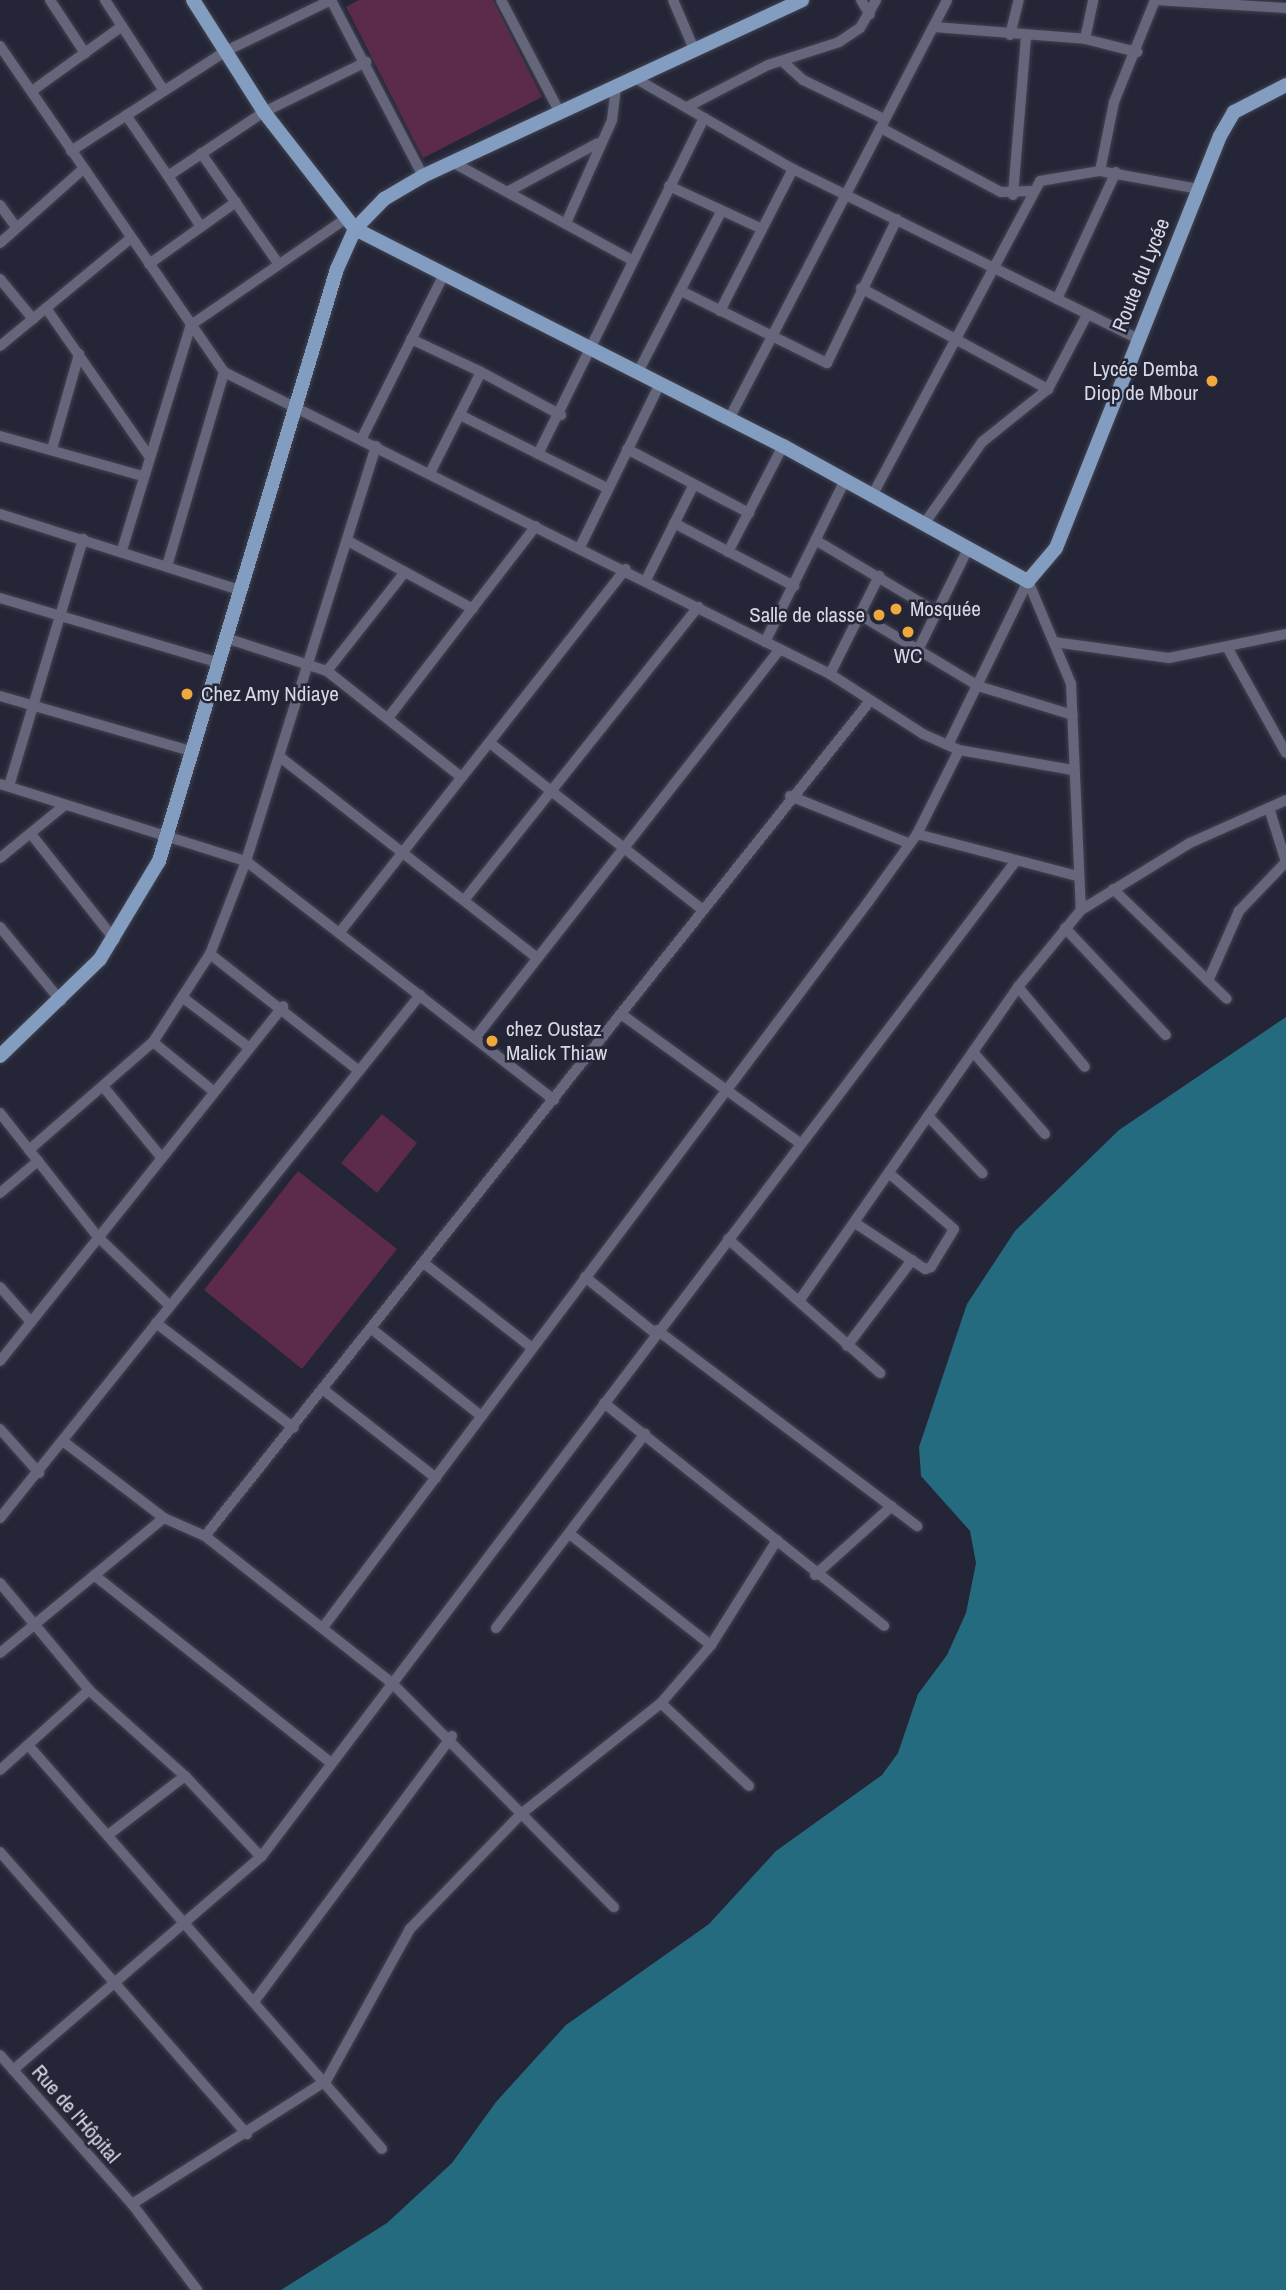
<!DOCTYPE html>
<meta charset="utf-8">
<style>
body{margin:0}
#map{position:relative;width:1286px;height:2290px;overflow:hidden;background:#242536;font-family:"Archivo Narrow",sans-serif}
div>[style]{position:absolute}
.green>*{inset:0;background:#5c2b4b}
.water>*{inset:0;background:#256b7f}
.roads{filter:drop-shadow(0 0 2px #424351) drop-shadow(0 0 2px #424351)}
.minor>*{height:10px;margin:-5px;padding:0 5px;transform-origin:5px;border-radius:5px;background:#65667b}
.major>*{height:14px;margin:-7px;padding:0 7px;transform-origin:7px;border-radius:7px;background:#839dc1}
.dots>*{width:19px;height:19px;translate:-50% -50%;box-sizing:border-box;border:4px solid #242536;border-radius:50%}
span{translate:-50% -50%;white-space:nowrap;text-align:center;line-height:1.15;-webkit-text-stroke:5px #242536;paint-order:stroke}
.street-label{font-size:21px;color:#d7d8e4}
.poi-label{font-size:21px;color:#d7d8e4}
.right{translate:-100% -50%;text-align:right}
.left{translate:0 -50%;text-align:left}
</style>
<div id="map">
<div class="green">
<div style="clip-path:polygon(359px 0,493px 0,542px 97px,423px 158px,346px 7px)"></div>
<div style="clip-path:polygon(382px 1114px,417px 1143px,377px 1193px,341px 1163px)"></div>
<div style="clip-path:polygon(298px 1171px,397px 1249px,302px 1369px,204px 1290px)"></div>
</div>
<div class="water">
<div style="clip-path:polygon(1286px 1017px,1286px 2290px,281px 2290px,387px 2223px,452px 2163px,496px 2102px,566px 2025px,709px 1924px,776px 1851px,882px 1775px,898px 1753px,918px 1694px,947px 1655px,966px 1613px,976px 1563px,970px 1531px,921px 1476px,919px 1447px,967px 1304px,1015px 1231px,1119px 1130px)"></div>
</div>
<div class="roads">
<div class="minor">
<div style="left:50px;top:0;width:64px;rotate:56.6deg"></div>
<div style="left:105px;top:0;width:108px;rotate:57deg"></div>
<div style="left:501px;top:0;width:125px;rotate:62.4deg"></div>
<div style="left:673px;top:0;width:51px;rotate:66.9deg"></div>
<div style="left:861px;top:0;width:17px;rotate:59deg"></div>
<div style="left:1155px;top:0;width:131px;rotate:3.5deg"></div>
<div style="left:934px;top:27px;width:151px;rotate:4.5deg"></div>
<div style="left:1085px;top:39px;width:54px;rotate:14deg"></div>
<div style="left:1010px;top:35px;width:36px;rotate:-76deg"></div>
<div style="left:1085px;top:39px;width:40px;rotate:-78deg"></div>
<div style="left:0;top:46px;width:396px;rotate:55.5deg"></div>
<div style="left:224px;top:372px;width:677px;rotate:26.49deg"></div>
<div style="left:830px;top:674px;width:111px;rotate:32.8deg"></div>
<div style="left:923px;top:734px;width:39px;rotate:24deg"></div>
<div style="left:959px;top:750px;width:116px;rotate:10deg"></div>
<div style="left:782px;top:61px;width:28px;rotate:42deg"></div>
<div style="left:803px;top:80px;width:90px;rotate:25.7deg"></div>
<div style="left:633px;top:77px;width:185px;rotate:29.9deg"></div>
<div style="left:793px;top:169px;width:386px;rotate:26.2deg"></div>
<div style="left:32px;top:91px;width:111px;rotate:-35.8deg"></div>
<div style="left:687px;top:107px;width:91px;rotate:-27.4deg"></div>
<div style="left:768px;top:65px;width:75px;rotate:-17.9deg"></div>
<div style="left:839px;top:42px;width:25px;rotate:-34deg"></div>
<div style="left:860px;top:28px;width:32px;rotate:-60deg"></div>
<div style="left:126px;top:115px;width:74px;rotate:55.5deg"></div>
<div style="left:881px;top:128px;width:136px;rotate:28.1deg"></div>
<div style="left:1001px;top:192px;width:29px;rotate:-2deg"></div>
<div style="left:71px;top:151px;width:184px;rotate:-32.8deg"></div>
<div style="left:226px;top:51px;width:117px;rotate:-25.9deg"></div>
<div style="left:331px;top:0;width:199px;rotate:62.4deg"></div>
<div style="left:201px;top:153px;width:134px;rotate:55deg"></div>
<div style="left:452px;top:162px;width:203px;rotate:28.6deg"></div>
<div style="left:1100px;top:171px;width:70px;rotate:-78.5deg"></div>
<div style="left:1114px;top:102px;width:110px;rotate:-68.1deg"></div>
<div style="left:669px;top:186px;width:102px;rotate:24.8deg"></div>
<div style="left:507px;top:192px;width:103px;rotate:-28.3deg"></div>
<div style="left:1013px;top:195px;width:160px;rotate:-85.3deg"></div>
<div style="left:0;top:205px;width:27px;rotate:54deg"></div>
<div style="left:566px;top:223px;width:113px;rotate:-65.9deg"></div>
<div style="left:612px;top:120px;width:35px;rotate:-83deg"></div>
<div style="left:201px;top:227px;width:61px;rotate:-122.9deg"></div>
<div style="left:168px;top:176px;width:115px;rotate:-33.7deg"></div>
<div style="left:264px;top:112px;width:114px;rotate:-26.1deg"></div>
<div style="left:0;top:243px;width:111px;rotate:-41.7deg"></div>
<div style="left:149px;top:264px;width:107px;rotate:-35.5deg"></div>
<div style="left:0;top:279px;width:52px;rotate:50.5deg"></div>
<div style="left:861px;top:288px;width:213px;rotate:28.4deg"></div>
<div style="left:681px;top:291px;width:163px;rotate:26.3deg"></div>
<div style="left:827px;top:363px;width:160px;rotate:-64.1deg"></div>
<div style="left:1057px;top:299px;width:140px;rotate:-65.1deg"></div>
<div style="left:46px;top:308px;width:179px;rotate:55.2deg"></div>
<div style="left:720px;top:311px;width:160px;rotate:-62.8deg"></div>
<div style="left:411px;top:339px;width:77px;rotate:25.2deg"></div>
<div style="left:0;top:346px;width:170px;rotate:-39.5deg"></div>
<div style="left:638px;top:372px;width:180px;rotate:-62.6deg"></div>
<div style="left:460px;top:415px;width:164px;rotate:26.4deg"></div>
<div style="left:729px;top:419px;width:472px;rotate:-62.5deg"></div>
<div style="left:0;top:436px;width:148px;rotate:15.7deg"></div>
<div style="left:362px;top:438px;width:183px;rotate:-63.4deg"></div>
<div style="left:52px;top:449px;width:99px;rotate:-74.1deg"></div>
<div style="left:627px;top:449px;width:138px;rotate:27.7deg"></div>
<div style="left:538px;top:454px;width:375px;rotate:-63.7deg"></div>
<div style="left:430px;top:473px;width:113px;rotate:-63.2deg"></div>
<div style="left:481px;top:372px;width:91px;rotate:28.3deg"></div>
<div style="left:872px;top:496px;width:357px;rotate:-61.9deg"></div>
<div style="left:1040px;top:181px;width:61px;rotate:-9.5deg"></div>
<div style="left:1100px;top:171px;width:101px;rotate:10.3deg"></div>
<div style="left:0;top:514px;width:252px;rotate:17.6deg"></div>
<div style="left:674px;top:523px;width:136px;rotate:27.7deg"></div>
<div style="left:924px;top:524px;width:100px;rotate:-54.7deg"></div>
<div style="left:982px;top:442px;width:85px;rotate:-38.8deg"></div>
<div style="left:1048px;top:389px;width:84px;rotate:-62.2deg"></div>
<div style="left:348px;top:541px;width:142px;rotate:28.5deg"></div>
<div style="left:817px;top:541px;width:137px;rotate:30.7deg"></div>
<div style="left:580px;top:547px;width:182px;rotate:-63.9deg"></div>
<div style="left:122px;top:550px;width:235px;rotate:-73deg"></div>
<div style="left:191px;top:325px;width:187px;rotate:-34.5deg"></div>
<div style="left:728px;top:552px;width:119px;rotate:-62.6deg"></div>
<div style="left:167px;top:566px;width:202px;rotate:-73.6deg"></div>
<div style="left:646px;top:580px;width:107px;rotate:-63.4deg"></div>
<div style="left:1028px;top:581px;width:112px;rotate:67.3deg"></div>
<div style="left:1071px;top:684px;width:226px;rotate:87.5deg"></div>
<div style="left:0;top:598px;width:228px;rotate:16.5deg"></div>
<div style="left:860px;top:615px;width:138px;rotate:31deg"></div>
<div style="left:978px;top:686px;width:99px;rotate:17deg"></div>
<div style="left:226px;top:638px;width:106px;rotate:18.1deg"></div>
<div style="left:327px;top:671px;width:171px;rotate:38.3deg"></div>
<div style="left:765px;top:642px;width:181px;rotate:-63.7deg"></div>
<div style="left:1054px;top:642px;width:116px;rotate:7.9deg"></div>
<div style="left:1169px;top:658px;width:119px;rotate:-11.6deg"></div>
<div style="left:1227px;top:647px;width:121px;rotate:60.9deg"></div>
<div style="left:918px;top:650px;width:110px;rotate:-63.7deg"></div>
<div style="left:327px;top:671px;width:126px;rotate:-51.8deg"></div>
<div style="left:830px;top:674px;width:110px;rotate:-63.4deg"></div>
<div style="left:0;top:696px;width:202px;rotate:16.1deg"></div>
<div style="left:388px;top:718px;width:242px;rotate:-52.4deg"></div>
<div style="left:490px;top:743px;width:271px;rotate:38.1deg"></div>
<div style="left:948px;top:745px;width:182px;rotate:-64deg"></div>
<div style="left:280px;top:757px;width:326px;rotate:38deg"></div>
<div style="left:0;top:784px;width:258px;rotate:17.4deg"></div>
<div style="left:246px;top:861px;width:390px;rotate:37.8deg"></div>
<div style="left:9px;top:786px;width:258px;rotate:-73.3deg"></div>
<div style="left:790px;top:796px;width:127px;rotate:21.7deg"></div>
<div style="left:1269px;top:808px;width:57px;rotate:72.5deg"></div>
<div style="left:31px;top:834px;width:135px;rotate:51.6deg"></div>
<div style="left:917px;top:834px;width:165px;rotate:14.7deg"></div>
<div style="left:0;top:858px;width:84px;rotate:-39.2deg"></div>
<div style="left:1113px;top:889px;width:158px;rotate:44deg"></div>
<div style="left:465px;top:899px;width:374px;rotate:-51.4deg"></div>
<div style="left:0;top:927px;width:96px;rotate:50.5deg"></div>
<div style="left:1065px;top:928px;width:147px;rotate:46.7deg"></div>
<div style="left:340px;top:932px;width:462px;rotate:-51.8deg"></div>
<div style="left:210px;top:954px;width:189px;rotate:38.1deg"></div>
<div style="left:1208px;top:981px;width:77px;rotate:-66.1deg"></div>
<div style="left:1239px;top:911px;width:68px;rotate:-46.2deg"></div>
<div style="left:1018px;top:987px;width:104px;rotate:50.1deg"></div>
<div style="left:182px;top:997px;width:83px;rotate:37.1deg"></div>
<div style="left:621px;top:1014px;width:221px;rotate:35.8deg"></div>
<div style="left:475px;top:1038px;width:493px;rotate:-51.9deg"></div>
<div style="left:153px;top:1042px;width:77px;rotate:39.2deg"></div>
<div style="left:973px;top:1052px;width:109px;rotate:48.7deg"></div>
<div style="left:106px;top:1090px;width:87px;rotate:50.6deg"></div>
<div style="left:0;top:1113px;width:158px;rotate:51.7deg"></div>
<div style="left:98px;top:1237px;width:98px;rotate:43.8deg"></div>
<div style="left:928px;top:1116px;width:79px;rotate:46.5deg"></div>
<div style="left:29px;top:1150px;width:164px;rotate:-41.1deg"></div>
<div style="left:153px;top:1042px;width:105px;rotate:-57.1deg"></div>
<div style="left:210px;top:954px;width:100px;rotate:-68.8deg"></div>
<div style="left:246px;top:861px;width:435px;rotate:-72.6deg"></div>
<div style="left:0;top:1193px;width:50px;rotate:-40.1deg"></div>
<div style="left:855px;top:1223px;width:84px;rotate:33.3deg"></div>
<div style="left:925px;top:1269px;width:6px;rotate:-18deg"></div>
<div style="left:931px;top:1267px;width:44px;rotate:-58.8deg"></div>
<div style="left:954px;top:1229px;width:86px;rotate:-139.3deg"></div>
<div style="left:728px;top:1239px;width:203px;rotate:41.4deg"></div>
<div style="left:425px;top:1264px;width:136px;rotate:38.1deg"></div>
<div style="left:585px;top:1277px;width:90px;rotate:38.7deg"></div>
<div style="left:0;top:1287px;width:47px;rotate:48.5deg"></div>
<div style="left:799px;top:1301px;width:383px;rotate:-55.1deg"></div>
<div style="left:1018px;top:987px;width:99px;rotate:-50.7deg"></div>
<div style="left:1081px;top:910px;width:128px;rotate:-31.6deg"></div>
<div style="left:1190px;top:843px;width:105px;rotate:-24.1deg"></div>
<div style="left:156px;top:1323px;width:173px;rotate:37.3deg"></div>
<div style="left:373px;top:1330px;width:138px;rotate:38.5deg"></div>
<div style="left:657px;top:1330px;width:326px;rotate:37deg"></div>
<div style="left:847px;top:1346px;width:108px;rotate:-52.9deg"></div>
<div style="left:0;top:1361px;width:454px;rotate:-51.4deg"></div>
<div style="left:325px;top:1391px;width:141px;rotate:38.1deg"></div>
<div style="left:604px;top:1403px;width:358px;rotate:38.5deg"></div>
<div style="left:0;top:1429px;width:59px;rotate:48.4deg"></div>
<div style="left:64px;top:1442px;width:126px;rotate:37.2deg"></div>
<div style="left:164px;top:1518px;width:45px;rotate:23.7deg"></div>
<div style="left:205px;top:1536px;width:239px;rotate:38.2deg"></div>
<div style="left:393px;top:1684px;width:314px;rotate:45.3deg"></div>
<div style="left:0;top:1518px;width:671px;rotate:-51.23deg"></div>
<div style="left:571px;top:1535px;width:178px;rotate:38.2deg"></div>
<div style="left:205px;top:1536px;width:1066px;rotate:-51.47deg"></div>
<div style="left:94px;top:1575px;width:301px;rotate:38.4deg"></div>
<div style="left:815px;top:1575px;width:103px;rotate:-41.9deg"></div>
<div style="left:0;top:1583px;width:139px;rotate:50.2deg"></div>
<div style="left:89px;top:1690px;width:129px;rotate:41.9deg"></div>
<div style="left:185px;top:1776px;width:111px;rotate:46.8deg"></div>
<div style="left:324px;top:1626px;width:906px;rotate:-53.08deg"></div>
<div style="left:868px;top:902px;width:84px;rotate:-54.2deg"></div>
<div style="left:917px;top:834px;width:94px;rotate:-63.4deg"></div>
<div style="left:496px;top:1628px;width:245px;rotate:-52.5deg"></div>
<div style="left:0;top:1653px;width:212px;rotate:-39.5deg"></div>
<div style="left:661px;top:1703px;width:121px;rotate:43.3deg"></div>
<div style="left:28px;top:1745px;width:537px;rotate:48.77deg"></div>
<div style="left:0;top:1770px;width:120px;rotate:-42deg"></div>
<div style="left:108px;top:1835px;width:97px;rotate:-37.5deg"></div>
<div style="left:0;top:1852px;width:375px;rotate:48.8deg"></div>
<div style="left:256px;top:1999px;width:328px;rotate:-53.3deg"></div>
<div style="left:0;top:2055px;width:199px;rotate:48.5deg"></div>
<div style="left:132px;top:2204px;width:230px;rotate:-32.4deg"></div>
<div style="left:326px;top:2081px;width:174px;rotate:-61.1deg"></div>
<div style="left:410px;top:1929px;width:160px;rotate:-46deg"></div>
<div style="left:521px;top:1814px;width:179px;rotate:-38.4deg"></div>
<div style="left:661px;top:1703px;width:77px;rotate:-49.2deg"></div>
<div style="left:711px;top:1645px;width:124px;rotate:-57.8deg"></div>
<div style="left:13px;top:2070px;width:327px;rotate:-40.7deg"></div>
<div style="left:261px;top:1857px;width:1250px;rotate:-52.84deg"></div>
<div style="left:132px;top:2204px;width:108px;rotate:52.9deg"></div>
</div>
<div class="major">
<div style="left:193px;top:0;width:133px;rotate:57.6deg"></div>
<div style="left:264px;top:112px;width:148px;rotate:52.1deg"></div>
<div style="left:355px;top:229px;width:480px;rotate:26.9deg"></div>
<div style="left:783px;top:446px;width:280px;rotate:28.9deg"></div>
<div style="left:1028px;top:581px;width:43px;rotate:-49.7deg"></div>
<div style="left:1056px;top:548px;width:443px;rotate:-68.3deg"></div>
<div style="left:1220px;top:136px;width:28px;rotate:-60deg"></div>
<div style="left:1234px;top:112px;width:59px;rotate:-27.4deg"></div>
<div style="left:0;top:1056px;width:139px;rotate:-44.1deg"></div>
<div style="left:100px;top:959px;width:114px;rotate:-59deg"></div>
<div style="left:159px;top:861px;width:618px;rotate:-73.27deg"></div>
<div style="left:337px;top:269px;width:44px;rotate:-65.8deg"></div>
<div style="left:355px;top:229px;width:42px;rotate:-46deg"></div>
<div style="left:384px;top:199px;width:45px;rotate:-30.5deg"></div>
<div style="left:423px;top:176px;width:418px;rotate:-24.9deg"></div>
</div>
</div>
<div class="dots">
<div style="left:1212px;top:381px;background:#eea83c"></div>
<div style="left:896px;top:609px;background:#eea83c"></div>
<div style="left:879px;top:615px;background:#eea83c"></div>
<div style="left:908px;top:632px;background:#eea83c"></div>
<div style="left:187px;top:694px;background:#eea83c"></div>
<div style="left:492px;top:1041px;background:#eea83c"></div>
</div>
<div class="street-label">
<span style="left:1141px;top:275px;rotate:-68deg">Route du Lycée</span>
<span style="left:76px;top:2114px;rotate:49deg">Rue de l'Hôpital</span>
</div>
<div class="poi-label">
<span class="right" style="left:1198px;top:381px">Lycée Demba<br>Diop de Mbour</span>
<span class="left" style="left:910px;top:609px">Mosquée</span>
<span class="right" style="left:865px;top:615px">Salle de classe</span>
<span style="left:908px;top:656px">WC</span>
<span class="left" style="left:201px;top:694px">Chez Amy Ndiaye</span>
<span class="left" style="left:506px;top:1041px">chez Oustaz<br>Malick Thiaw</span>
</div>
</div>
